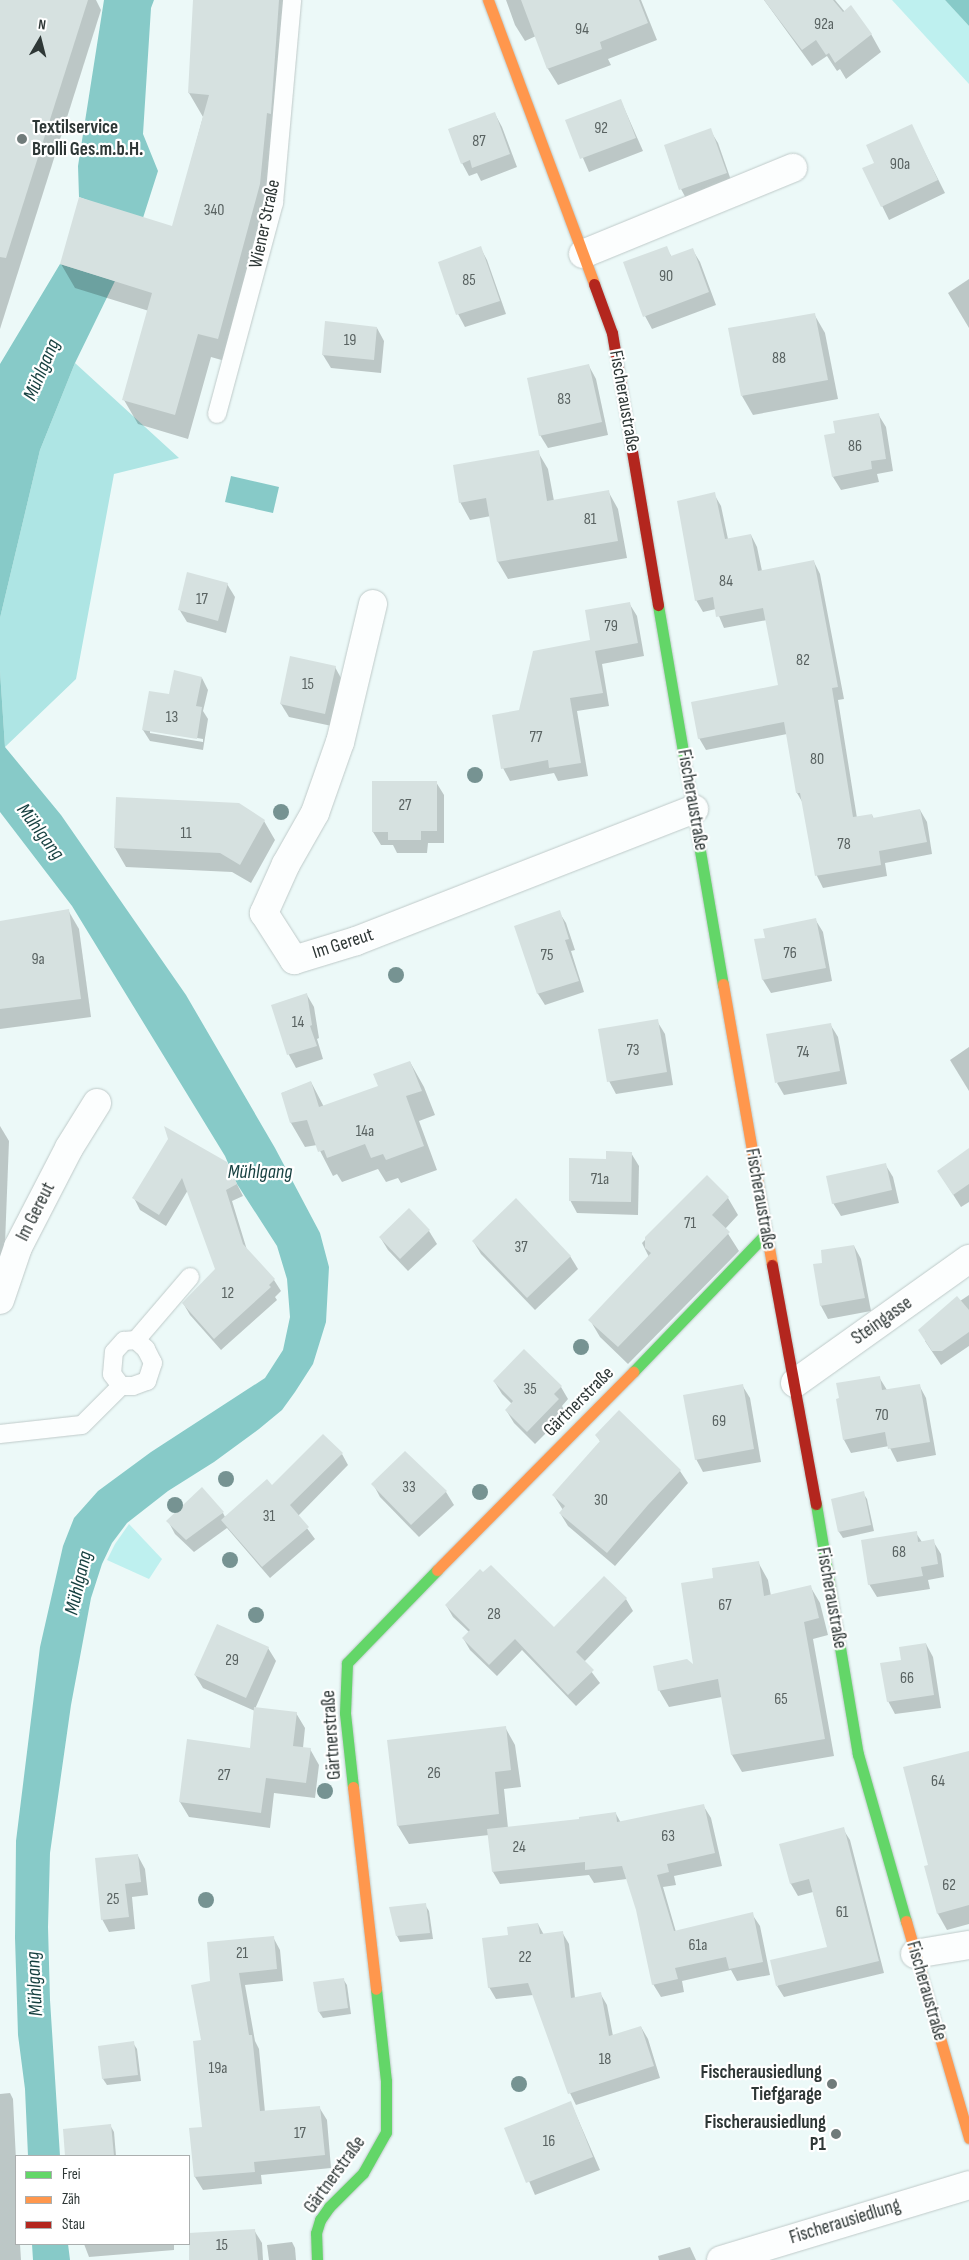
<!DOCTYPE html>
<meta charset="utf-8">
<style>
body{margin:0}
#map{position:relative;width:969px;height:2260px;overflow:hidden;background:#ecf9f8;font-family:"Sofia Sans Condensed",sans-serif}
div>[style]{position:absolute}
.green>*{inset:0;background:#bef0ef}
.forest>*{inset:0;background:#aee5e4}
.water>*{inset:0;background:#87cac8}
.shadow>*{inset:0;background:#0003}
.building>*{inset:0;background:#d6e1e0}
.roads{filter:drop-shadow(0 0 1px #bfcac9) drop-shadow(0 0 1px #bfcac9)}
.lane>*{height:18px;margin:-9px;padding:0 9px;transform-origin:9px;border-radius:9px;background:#fcfefe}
.street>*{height:28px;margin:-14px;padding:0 14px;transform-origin:14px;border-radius:14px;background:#fcfefe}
.fast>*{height:11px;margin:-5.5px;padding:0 5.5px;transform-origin:5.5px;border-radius:5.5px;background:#63d668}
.slow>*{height:11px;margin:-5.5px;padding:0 5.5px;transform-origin:5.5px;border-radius:5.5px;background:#ff974d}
.jam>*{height:11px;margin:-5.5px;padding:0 5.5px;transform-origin:5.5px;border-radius:5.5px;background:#b3261e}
.trees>*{width:16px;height:16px;margin:-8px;border-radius:50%;background:#769392}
.dots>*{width:14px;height:14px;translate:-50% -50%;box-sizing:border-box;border:2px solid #fff;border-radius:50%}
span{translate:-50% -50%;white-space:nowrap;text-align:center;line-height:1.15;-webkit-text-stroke:4.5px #fff;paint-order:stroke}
.number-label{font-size:16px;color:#596261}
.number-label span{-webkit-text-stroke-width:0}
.poi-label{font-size:19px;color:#2e3736;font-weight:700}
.left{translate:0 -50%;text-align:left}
.right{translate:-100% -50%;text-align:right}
.street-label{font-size:19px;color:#2e3736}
.water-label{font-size:20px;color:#153f3f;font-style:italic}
.legend{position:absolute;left:15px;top:2155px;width:175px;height:90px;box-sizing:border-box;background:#fff;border:1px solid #abafaf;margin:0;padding:6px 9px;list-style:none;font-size:15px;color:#2e3736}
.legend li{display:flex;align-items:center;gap:10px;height:25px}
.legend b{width:25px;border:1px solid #abafaf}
.north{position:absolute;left:15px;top:15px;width:50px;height:50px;-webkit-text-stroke:4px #fff;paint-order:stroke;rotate:8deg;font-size:14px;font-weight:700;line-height:20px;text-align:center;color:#2e3736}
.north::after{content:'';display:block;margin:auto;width:18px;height:22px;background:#2e3736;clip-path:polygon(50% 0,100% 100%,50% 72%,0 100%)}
</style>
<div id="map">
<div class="green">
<div style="clip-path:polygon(892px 0,945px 0,969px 26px,969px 84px)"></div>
<div style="clip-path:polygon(129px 1524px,162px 1559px,149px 1579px,107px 1560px,115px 1544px)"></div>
</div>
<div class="forest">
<div style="clip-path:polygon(75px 363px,179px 458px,114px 474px,76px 679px,5px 747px,0 671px,0 618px,40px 450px)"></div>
</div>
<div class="water">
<div style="clip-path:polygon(104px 0,154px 0,151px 8px,143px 134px,158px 171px,142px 221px,79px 197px,78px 166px)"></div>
<div style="clip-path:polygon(945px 0,969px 0,969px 26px)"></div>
<div style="clip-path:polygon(60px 264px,115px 281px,75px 363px,40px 450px,0 618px,0 364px)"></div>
<div style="clip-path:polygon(231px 476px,279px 487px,273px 513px,225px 502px)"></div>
<div style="clip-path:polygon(0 671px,5px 747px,61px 815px,186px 995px,275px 1148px,320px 1233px,329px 1267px,326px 1322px,313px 1364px,295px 1392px,282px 1410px,259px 1429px,214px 1462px,168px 1491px,127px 1523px,112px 1543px,102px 1564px,91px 1598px,71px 1705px,50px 1853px,48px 1927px,50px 2000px,60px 2156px,28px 2156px,25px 2089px,18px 2035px,15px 1938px,16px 1841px,40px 1647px,63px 1546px,74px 1518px,98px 1491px,151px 1452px,265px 1378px,283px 1350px,290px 1317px,287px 1279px,277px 1246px,237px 1184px,225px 1156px,72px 906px,0 812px)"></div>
<div style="clip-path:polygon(32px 2244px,68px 2244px,70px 2260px,33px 2260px)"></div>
</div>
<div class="shadow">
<div style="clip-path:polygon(0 0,96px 0,101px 10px,0 329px)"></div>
<div style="clip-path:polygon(195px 0,293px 0,285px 137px,232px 363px,211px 357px,188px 439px,138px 424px,124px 400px,149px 311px,75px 288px,61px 264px,173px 228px,203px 117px,189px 93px)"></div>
<div style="clip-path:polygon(506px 0,641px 0,657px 40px,608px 59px,611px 65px,558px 85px,548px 69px,536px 36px,525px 41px,515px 25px)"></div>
<div style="clip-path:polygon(764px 0,835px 0,845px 12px,871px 34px,881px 52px,846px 79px,840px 69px,837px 71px,827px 56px,812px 66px)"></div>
<div style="clip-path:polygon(621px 101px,643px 151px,589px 172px,567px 121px)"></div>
<div style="clip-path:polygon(495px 114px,502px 127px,517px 167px,481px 181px,477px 173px,469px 176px,462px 163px)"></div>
<div style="clip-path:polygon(911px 125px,945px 193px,889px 220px,864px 169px,876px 163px)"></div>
<div style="clip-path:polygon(710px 130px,718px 143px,733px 186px,688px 202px,681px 189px)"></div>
<div style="clip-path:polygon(480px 247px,487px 260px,506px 314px,465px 327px,458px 314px)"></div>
<div style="clip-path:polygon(666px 248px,672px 257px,692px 249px,700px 262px,716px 305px,652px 329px,645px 316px)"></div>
<div style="clip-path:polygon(969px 279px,969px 328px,948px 293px)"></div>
<div style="clip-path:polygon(814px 314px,825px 333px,838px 399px,753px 415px,742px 396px)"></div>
<div style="clip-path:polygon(377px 328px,384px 341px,381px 373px,331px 368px,323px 355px)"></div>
<div style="clip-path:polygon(589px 366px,596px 379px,608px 435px,548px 448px,540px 435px)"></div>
<div style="clip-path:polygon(878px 414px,886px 427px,893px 471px,877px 474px,879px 482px,841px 490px,833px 477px)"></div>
<div style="clip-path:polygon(538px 452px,548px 469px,554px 501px,608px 491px,618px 509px,627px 558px,508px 579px,498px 562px,491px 516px,470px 520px,460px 502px)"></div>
<div style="clip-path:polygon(714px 494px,721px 506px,728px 539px,751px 535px,757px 547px,762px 571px,814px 562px,820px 574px,844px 699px,838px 700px,857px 818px,872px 815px,874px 819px,920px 810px,927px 822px,932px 854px,885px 863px,887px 876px,823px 888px,817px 876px,804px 805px,797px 793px,787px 734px,706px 750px,699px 738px,779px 686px,767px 620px,724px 628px,716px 609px,703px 612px,696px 600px)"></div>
<div style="clip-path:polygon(227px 584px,235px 597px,226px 633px,187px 622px,179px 609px)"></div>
<div style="clip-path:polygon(629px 603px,637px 616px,644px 656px,602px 664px,609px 706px,577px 711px,588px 776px,558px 781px,554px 773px,510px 781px,503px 768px,520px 711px)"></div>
<div style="clip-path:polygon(335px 667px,342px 680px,332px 726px,289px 717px,281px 704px)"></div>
<div style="clip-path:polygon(evenodd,202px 678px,208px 690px,203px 711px,208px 719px,203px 750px,150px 741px,143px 730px,170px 695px,202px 678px,150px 730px,203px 739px,203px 742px,150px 733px,150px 730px)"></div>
<div style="clip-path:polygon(436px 782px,444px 795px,444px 843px,428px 843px,427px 853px,397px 853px,393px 845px,381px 845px,373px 832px)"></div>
<div style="clip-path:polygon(264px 821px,275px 840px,251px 883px,232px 872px,126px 867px,115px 848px)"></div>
<div style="clip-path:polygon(68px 910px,79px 929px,91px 1017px,0 1029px,0 922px)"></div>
<div style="clip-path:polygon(559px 912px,566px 923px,575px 950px,571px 951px,584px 992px,545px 1005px,538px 994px,516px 926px)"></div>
<div style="clip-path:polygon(815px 919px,823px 932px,832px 981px,771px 993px,763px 980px,755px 940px,766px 939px)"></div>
<div style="clip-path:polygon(307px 995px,314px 1007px,319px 1038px,317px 1039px,323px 1059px,296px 1068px,289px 1055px,273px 1006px)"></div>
<div style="clip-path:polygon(657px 1021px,665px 1034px,673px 1085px,616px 1094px,609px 1081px)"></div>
<div style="clip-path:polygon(830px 1024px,838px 1037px,847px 1084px,784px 1095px,777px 1083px)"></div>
<div style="clip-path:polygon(969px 1047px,969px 1091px,950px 1060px)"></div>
<div style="clip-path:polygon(410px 1062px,424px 1087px,435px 1115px,419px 1121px,437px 1170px,401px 1183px,398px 1178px,386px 1182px,378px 1169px,342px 1182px,337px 1174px,333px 1176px,317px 1145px,305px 1147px,291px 1123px,282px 1093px,311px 1082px,324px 1107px,379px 1087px)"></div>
<div style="clip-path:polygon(0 1126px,9px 1141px,4px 1269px,0 1269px)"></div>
<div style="clip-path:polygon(170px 1139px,226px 1163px,243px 1196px,232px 1201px,247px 1250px,274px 1280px,281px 1291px,275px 1297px,277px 1300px,221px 1350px,190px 1315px,183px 1303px,217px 1269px,188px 1190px,166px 1226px,140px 1210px,134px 1198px)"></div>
<div style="clip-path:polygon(969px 1150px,969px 1202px,961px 1207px,938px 1171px)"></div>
<div style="clip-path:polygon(631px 1153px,639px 1166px,638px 1215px,577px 1213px,570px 1200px,607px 1160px)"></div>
<div style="clip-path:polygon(885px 1164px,893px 1177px,899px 1203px,841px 1216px,833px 1203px)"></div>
<div style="clip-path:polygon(707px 1177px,728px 1198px,738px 1215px,725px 1229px,739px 1251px,628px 1364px,600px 1337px,590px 1320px,649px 1257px,642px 1243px)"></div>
<div style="clip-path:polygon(409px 1210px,429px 1231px,437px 1244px,408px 1271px,388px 1250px,380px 1237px)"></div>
<div style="clip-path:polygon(473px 1241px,570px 1256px,578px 1269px,535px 1310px,481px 1254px)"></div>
<div style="clip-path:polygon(854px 1246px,861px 1259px,871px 1311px,828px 1319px,821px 1306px,824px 1264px)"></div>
<div style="clip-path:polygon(969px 1295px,969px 1346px,941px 1365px,925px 1341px,960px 1301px)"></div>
<div style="clip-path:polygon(879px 1377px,887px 1390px,919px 1385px,926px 1398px,936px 1455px,897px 1462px,889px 1446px,851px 1453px,844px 1440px)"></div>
<div style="clip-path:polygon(494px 1381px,561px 1387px,568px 1399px,562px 1406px,566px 1413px,535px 1444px,514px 1423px,506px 1410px,512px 1404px,502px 1394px)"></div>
<div style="clip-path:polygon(742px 1385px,750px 1398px,761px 1462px,703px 1472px,696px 1459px)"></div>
<div style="clip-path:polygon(597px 1436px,680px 1471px,688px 1483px,615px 1566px,568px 1526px,560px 1513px,563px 1510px,554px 1496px,601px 1443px)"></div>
<div style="clip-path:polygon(405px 1453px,446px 1492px,454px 1505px,419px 1537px,380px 1497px,373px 1484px)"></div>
<div style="clip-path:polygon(342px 1454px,348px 1465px,298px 1516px,315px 1539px,270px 1578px,227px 1528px,194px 1552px,175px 1534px,168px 1521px,223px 1513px,225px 1517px,272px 1486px)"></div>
<div style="clip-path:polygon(863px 1493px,867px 1499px,874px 1531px,843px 1538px,839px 1532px,832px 1500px)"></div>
<div style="clip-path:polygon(916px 1533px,922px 1542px,933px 1541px,941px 1554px,944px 1577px,928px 1580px,930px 1589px,877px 1597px,869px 1584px)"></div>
<div style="clip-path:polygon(758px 1562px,768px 1580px,771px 1596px,810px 1586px,820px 1603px,828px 1635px,813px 1639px,834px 1756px,742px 1772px,732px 1755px,722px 1697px,669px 1707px,659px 1690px,694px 1667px,714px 1579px)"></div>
<div style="clip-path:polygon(626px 1599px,633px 1611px,584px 1662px,600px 1683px,576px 1706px,522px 1650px,497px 1676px,470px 1650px,463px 1638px,469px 1632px,453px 1617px,446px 1605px,554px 1629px)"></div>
<div style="clip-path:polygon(926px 1644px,933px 1657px,941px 1708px,895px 1714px,888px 1701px)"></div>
<div style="clip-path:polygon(268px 1648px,276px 1661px,255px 1709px,296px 1713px,305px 1728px,303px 1748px,310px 1749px,319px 1765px,315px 1798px,274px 1793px,270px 1828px,189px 1817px,180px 1802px,251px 1749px,255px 1711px,203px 1688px,195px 1675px)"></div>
<div style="clip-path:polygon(505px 1727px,515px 1745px,521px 1787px,504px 1789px,508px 1828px,581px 1821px,616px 1814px,621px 1823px,703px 1805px,711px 1818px,722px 1866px,674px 1876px,676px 1885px,663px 1887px,676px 1932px,752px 1914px,760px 1926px,770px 1975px,737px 1981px,731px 1970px,682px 1981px,684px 1992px,661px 1997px,653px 1984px,637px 1910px,627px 1879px,594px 1883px,589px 1875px,500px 1884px,493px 1872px,489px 1835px,409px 1844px,398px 1826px,388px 1741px)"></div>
<div style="clip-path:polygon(969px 1752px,969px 1924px,947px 1930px,938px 1914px,929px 1866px)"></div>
<div style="clip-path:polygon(843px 1829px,850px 1840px,884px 1973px,784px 1997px,777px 1986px,828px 1948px,813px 1892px,798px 1896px,791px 1884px,781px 1845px)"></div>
<div style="clip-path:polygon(138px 1856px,145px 1869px,148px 1895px,132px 1897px,135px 1929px,109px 1932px,102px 1919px)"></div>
<div style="clip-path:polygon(425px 1905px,429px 1911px,433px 1939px,400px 1942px,397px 1936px)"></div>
<div style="clip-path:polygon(538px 1924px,544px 1935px,562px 1932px,569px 1944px,575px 1998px,600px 1993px,607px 2005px,613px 2036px,641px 2027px,648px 2039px,660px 2078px,576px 2105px,570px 2093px,533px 1995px,496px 1999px,489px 1987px,509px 1936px)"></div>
<div style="clip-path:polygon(273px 1937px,280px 1950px,283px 1981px,245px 1985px,255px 2041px,259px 2049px,265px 2112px,319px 2107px,327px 2120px,331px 2168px,261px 2175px,262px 2184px,203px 2190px,195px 2177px,191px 2129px,203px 2128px,202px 2041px,212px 1982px)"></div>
<div style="clip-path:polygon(343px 1979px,347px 1985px,351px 2014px,323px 2018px,319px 2012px)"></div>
<div style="clip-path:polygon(133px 2043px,137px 2049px,141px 2081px,107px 2085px,103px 2079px)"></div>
<div style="clip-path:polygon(10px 2093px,13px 2099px,16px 2160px,16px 2244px,20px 2244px,21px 2260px,0 2260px,0 2094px)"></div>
<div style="clip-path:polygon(571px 2103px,600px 2170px,535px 2195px,506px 2128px)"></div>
<div style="clip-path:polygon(110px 2125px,114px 2132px,116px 2156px,67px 2156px,64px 2130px)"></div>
<div style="clip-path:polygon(254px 2230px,262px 2243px,263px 2260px,190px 2260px,189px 2234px)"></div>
<div style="clip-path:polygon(292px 2242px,295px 2248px,296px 2260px,269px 2260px,267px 2245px)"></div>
<div style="clip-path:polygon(84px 2244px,174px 2244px,174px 2250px,89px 2257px)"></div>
<div style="clip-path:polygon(690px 2247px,696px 2260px,659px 2260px,658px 2256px)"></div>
</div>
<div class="building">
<div style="clip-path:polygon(0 0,88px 0,6px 258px,0 257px)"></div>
<div style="clip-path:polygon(193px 0,279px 0,271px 114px,267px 113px,260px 184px,218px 339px,198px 334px,175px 415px,122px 400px,152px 293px,60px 264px,79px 197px,172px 226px,209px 95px,188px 93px)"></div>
<div style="clip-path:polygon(521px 0,639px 0,648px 23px,600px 42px,602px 49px,547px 69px)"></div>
<div style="clip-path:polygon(764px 0,833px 0,843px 12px,851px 5px,872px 34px,835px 63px,829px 53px,826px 55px,816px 40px,802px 50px)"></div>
<div style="clip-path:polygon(621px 99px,636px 138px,580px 159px,565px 120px)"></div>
<div style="clip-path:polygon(495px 112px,510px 154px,472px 168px,470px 160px,461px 164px,448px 129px)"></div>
<div style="clip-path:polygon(912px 124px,938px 180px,881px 207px,862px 168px,874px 163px,866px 145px)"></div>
<div style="clip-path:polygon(711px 128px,727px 173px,679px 190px,664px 145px)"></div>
<div style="clip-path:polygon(481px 246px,500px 301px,456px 315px,438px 262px)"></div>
<div style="clip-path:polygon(667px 246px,671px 256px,693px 248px,709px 292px,643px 317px,623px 262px)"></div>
<div style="clip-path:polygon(815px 313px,828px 380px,741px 396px,728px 328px)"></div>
<div style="clip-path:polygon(325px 321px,377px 327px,374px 360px,322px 355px)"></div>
<div style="clip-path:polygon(589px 364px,602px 422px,539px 436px,527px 378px)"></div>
<div style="clip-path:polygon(879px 413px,886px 459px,871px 461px,872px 469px,832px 477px,824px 435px,835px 433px,833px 421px)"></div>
<div style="clip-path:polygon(539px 450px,547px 501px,609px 490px,618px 541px,497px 562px,486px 498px,459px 503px,453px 465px)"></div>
<div style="clip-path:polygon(715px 492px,725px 539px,751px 534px,758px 571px,814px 560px,838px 687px,832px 688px,853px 817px,872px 814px,873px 818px,920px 809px,927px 842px,879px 851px,881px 865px,815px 876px,800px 793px,796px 793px,784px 722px,698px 739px,691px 702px,778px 685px,763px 608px,716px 617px,713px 597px,695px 601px,677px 501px)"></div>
<div style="clip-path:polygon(187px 572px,228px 583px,218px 621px,178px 610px)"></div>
<div style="clip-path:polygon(630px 602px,638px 643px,595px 651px,603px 693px,570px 698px,581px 763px,549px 768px,548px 760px,501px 769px,492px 715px,519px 710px,533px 651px,590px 640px,585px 610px)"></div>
<div style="clip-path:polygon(290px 656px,336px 666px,325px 714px,280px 704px)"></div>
<div style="clip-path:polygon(174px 670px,202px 677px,196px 706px,202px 707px,197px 739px,142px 730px,149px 691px,169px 694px)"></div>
<div style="clip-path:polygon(372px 781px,437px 781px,437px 831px,421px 831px,421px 840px,388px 840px,388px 832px,372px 832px)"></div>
<div style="clip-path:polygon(116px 797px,239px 803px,265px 820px,240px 865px,220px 853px,114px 848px)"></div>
<div style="clip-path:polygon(69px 909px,81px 999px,0 1009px,0 921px)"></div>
<div style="clip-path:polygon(560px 910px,569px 939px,565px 940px,579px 981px,537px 994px,514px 926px)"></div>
<div style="clip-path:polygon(816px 918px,826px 968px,762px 980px,754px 939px,765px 938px,763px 929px)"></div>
<div style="clip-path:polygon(307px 993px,312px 1025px,310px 1026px,317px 1046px,287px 1055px,271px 1005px)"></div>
<div style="clip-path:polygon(658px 1019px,667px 1072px,607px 1082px,598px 1029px)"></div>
<div style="clip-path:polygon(831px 1023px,840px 1071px,775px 1083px,766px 1034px)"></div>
<div style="clip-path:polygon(410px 1061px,422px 1091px,406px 1096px,424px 1146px,386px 1160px,383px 1154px,371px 1158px,365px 1144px,327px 1158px,324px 1150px,318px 1152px,307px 1120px,290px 1123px,281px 1093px,311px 1081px,319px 1107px,378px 1086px,373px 1074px)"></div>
<div style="clip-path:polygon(164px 1126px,227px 1162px,237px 1184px,226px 1190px,243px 1244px,275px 1279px,269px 1285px,271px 1287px,214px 1339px,182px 1303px,215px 1269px,182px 1178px,159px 1215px,132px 1198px,168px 1139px)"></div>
<div style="clip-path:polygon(969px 1148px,969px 1184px,953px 1195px,937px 1171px)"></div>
<div style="clip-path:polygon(606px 1151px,632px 1152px,631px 1202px,569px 1201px,569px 1158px,606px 1159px)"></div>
<div style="clip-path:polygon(886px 1163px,892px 1190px,832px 1204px,826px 1176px)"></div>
<div style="clip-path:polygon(707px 1175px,729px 1197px,712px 1215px,730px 1232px,618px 1347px,588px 1320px,651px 1253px,645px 1248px,645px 1237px)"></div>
<div style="clip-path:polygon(516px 1198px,571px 1256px,527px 1298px,472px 1241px)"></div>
<div style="clip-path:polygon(409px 1208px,430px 1230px,400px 1259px,379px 1237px)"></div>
<div style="clip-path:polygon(854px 1245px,865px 1298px,820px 1306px,813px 1264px,822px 1263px,821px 1250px)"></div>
<div style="clip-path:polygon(957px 1296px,969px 1310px,969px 1332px,942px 1351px,932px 1351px,918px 1330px)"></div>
<div style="clip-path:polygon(524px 1349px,562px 1386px,554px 1394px,559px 1399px,527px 1432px,505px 1410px,513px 1401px,493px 1381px)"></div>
<div style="clip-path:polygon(880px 1376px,882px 1390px,920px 1384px,930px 1442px,888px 1449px,885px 1432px,843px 1440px,836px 1399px,839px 1398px,836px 1383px)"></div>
<div style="clip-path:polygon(743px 1384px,754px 1449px,695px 1460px,683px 1395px)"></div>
<div style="clip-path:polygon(619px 1410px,681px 1470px,648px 1505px,607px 1553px,559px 1513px,565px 1506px,552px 1495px,600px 1441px,595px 1435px)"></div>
<div style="clip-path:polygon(323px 1434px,343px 1453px,290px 1505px,309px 1527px,262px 1567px,221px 1520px,267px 1479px,272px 1485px)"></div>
<div style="clip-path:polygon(405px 1451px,447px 1491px,411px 1525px,371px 1484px)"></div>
<div style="clip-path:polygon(202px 1487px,224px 1512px,186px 1540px,166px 1521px)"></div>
<div style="clip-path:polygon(864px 1491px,871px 1525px,838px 1532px,831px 1499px)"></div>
<div style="clip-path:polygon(917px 1531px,918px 1542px,934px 1539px,938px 1564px,921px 1567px,923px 1576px,868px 1585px,861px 1540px)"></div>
<div style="clip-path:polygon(759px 1561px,764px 1596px,811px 1585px,819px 1618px,804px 1622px,825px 1739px,731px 1755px,718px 1679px,658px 1691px,653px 1666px,687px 1659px,693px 1664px,681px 1583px,713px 1578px,712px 1568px)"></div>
<div style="clip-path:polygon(491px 1565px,554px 1627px,604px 1576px,627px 1598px,576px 1652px,594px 1670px,568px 1695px,515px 1639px,489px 1665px,462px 1638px,470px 1630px,445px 1605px,480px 1569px,483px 1572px)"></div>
<div style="clip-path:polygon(217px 1624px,269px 1647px,246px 1698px,194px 1675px)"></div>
<div style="clip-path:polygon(926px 1643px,934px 1695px,887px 1702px,880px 1663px,901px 1660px,899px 1647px)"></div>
<div style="clip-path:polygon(254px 1707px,297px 1712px,293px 1746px,311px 1748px,306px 1783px,266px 1778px,261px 1813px,179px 1802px,187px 1739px,250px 1748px)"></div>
<div style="clip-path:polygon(506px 1726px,511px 1770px,495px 1772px,499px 1814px,397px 1826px,387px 1740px)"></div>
<div style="clip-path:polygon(969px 1751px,969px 1905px,937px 1914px,924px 1866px,928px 1865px,903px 1767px)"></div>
<div style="clip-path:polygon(704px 1804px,715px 1853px,667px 1864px,669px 1872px,657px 1875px,674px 1931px,753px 1912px,763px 1962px,729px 1969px,726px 1957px,675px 1968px,678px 1979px,652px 1985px,636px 1910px,622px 1866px,585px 1870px,585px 1862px,492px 1872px,487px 1829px,579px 1819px,579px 1817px,616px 1812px,617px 1822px)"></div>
<div style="clip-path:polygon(844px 1827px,879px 1961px,776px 1986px,770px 1960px,827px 1947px,809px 1879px,790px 1884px,779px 1844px)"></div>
<div style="clip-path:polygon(138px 1854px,141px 1882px,125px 1884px,129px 1917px,101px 1920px,95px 1858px)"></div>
<div style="clip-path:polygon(426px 1903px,430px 1933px,396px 1936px,389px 1907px)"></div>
<div style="clip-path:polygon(538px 1923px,540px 1934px,563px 1931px,571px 1998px,601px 1992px,609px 2036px,641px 2026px,654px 2066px,568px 2094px,528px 1983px,488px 1988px,482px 1938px,508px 1935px,507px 1927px)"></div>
<div style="clip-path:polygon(274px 1936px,277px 1969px,239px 1973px,249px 2035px,252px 2035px,260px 2111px,320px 2106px,325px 2155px,254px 2162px,255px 2172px,194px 2177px,189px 2128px,202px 2127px,193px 2041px,201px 2040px,191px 1985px,210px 1981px,207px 1942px)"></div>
<div style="clip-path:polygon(344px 1978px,348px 2008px,318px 2012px,313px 1982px)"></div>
<div style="clip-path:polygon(134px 2041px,138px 2075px,102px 2079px,98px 2046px)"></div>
<div style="clip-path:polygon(571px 2101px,593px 2157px,526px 2183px,504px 2128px)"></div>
<div style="clip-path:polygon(111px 2124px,114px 2156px,65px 2156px,63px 2129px)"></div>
<div style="clip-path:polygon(255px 2229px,258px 2260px,189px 2260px,189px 2233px)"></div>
</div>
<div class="roads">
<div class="lane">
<div style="left:217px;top:414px;width:219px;rotate:-74.9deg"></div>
<div style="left:274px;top:203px;width:204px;rotate:-84.9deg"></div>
<div style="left:121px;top:1386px;width:12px"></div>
<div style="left:133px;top:1386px;width:15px;rotate:-20deg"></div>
<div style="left:147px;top:1381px;width:19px;rotate:-72deg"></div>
<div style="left:153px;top:1363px;width:16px;rotate:-117deg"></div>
<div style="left:146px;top:1349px;width:13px;rotate:-138deg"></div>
<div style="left:0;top:1434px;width:82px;rotate:-6.3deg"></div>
<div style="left:82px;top:1425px;width:55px;rotate:-45deg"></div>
<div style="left:121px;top:1386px;width:15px;rotate:-127deg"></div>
<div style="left:112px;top:1374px;width:22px;rotate:-85deg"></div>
<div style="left:114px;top:1352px;width:15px;rotate:-48deg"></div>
<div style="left:124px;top:1341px;width:12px;rotate:-5deg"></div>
<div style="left:136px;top:1340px;width:83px;rotate:-49.4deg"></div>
</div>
<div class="street">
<div style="left:583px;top:254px;width:227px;rotate:-22.3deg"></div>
<div style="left:373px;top:604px;width:142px;rotate:103.4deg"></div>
<div style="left:340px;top:742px;width:75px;rotate:109.4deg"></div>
<div style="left:315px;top:813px;width:59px;rotate:119.6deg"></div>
<div style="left:286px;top:864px;width:54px;rotate:114.2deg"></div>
<div style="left:264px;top:913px;width:56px;rotate:57.4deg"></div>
<div style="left:294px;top:960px;width:65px;rotate:-17deg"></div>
<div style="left:356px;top:941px;width:363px;rotate:-21.3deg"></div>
<div style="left:0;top:1300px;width:56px;rotate:-71.2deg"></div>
<div style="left:18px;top:1247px;width:111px;rotate:-62.7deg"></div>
<div style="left:69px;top:1148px;width:53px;rotate:-58.1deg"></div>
<div style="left:795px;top:1383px;width:214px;rotate:-35.5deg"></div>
<div style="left:915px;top:1954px;width:55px;rotate:-9.5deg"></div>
<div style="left:721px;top:2260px;width:259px;rotate:-16.8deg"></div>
</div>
<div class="fast">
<div style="left:658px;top:605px;width:385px;rotate:80.3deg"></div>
<div style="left:633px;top:1372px;width:192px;rotate:-46.1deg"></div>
<div style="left:816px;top:1504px;width:254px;rotate:80.5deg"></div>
<div style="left:858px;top:1754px;width:174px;rotate:74deg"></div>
<div style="left:353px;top:1787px;width:74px;rotate:-96.2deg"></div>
<div style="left:345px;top:1713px;width:50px;rotate:-87.7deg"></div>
<div style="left:347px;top:1663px;width:129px;rotate:-45.9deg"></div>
<div style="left:317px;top:2260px;width:27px;rotate:-92deg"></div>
<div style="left:316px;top:2233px;width:14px;rotate:-73deg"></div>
<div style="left:320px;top:2220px;width:16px;rotate:-55deg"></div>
<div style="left:329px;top:2207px;width:48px;rotate:-45deg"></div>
<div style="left:363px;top:2173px;width:47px;rotate:-60.7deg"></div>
<div style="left:386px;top:2132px;width:51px;rotate:-90deg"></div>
<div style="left:386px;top:2081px;width:93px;rotate:-96.2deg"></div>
</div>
<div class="slow">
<div style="left:488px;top:0;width:303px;rotate:69.5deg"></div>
<div style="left:723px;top:984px;width:285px;rotate:80.1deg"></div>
<div style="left:437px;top:1570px;width:279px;rotate:-45.3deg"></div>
<div style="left:353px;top:1787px;width:203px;rotate:83.5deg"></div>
<div style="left:906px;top:1921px;width:226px;rotate:73.8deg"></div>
</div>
<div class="jam">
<div style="left:594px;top:284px;width:52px;rotate:69.8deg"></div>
<div style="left:612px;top:333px;width:276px;rotate:80.4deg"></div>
<div style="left:772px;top:1265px;width:243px;rotate:79.6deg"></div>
</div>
</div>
<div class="trees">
<div style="left:475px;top:775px"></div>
<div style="left:281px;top:812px"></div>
<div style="left:396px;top:975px"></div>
<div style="left:581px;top:1347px"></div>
<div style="left:226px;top:1479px"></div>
<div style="left:480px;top:1492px"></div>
<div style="left:175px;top:1505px"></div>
<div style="left:230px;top:1560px"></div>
<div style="left:256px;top:1615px"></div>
<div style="left:325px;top:1791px"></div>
<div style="left:206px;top:1900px"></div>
<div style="left:519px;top:2084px"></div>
</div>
<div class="dots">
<div style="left:22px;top:139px;background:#707b7a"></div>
<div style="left:832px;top:2084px;background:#707b7a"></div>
<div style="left:836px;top:2134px;background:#707b7a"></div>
</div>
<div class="number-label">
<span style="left:824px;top:25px">92a</span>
<span style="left:582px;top:30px">94</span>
<span style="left:601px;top:129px">92</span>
<span style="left:479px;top:142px">87</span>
<span style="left:900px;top:165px">90a</span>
<span style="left:214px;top:211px">340</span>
<span style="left:666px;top:277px">90</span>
<span style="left:469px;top:281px">85</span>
<span style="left:350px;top:341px">19</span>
<span style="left:779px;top:359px">88</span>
<span style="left:564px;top:400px">83</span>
<span style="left:855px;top:447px">86</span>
<span style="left:590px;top:520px">81</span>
<span style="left:726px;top:582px">84</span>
<span style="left:202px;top:600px">17</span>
<span style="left:611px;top:627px">79</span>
<span style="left:803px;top:661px">82</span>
<span style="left:308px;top:685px">15</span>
<span style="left:172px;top:718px">13</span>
<span style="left:536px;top:738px">77</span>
<span style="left:817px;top:760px">80</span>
<span style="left:405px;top:806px">27</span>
<span style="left:186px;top:834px">11</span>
<span style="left:844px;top:845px">78</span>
<span style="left:790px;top:954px">76</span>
<span style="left:547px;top:956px">75</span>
<span style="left:38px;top:960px">9a</span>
<span style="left:298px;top:1023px">14</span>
<span style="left:633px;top:1051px">73</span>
<span style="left:803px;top:1053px">74</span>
<span style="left:365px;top:1132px">14a</span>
<span style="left:600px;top:1180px">71a</span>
<span style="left:690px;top:1224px">71</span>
<span style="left:521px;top:1248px">37</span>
<span style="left:228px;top:1294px">12</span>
<span style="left:530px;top:1390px">35</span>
<span style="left:882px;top:1416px">70</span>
<span style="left:719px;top:1422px">69</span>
<span style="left:409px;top:1488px">33</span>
<span style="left:601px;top:1501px">30</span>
<span style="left:269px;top:1517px">31</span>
<span style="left:899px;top:1553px">68</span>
<span style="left:725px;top:1606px">67</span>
<span style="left:494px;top:1615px">28</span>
<span style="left:232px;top:1661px">29</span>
<span style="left:907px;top:1679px">66</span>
<span style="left:781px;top:1700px">65</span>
<span style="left:434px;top:1774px">26</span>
<span style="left:224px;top:1776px">27</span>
<span style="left:938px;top:1782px">64</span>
<span style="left:668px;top:1837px">63</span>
<span style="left:519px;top:1848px">24</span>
<span style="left:949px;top:1886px">62</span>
<span style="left:113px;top:1900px">25</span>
<span style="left:842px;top:1913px">61</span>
<span style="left:698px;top:1946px">61a</span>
<span style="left:242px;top:1954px">21</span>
<span style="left:525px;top:1958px">22</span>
<span style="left:605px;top:2060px">18</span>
<span style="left:218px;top:2069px">19a</span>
<span style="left:300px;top:2134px">17</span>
<span style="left:549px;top:2142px">16</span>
<span style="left:222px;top:2246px">15</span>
</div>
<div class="poi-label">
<span class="left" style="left:32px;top:139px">Textilservice<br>Brolli Ges.m.b.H.</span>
<span class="right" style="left:822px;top:2084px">Fischerausiedlung<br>Tiefgarage</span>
<span class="right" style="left:826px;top:2134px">Fischerausiedlung<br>P1</span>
</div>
<div class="street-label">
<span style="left:265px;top:224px;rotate:-78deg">Wiener Straße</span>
<span style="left:624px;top:401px;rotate:80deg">Fischeraustraße</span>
<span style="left:692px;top:800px;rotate:80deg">Fischeraustraße</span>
<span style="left:343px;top:944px;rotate:-18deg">Im Gereut</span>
<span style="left:760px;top:1199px;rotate:80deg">Fischeraustraße</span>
<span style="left:36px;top:1212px;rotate:-63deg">Im Gereut</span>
<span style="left:882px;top:1321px;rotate:-35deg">Steingasse</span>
<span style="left:579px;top:1402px;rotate:-45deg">Gärtnerstraße</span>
<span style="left:831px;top:1598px;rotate:80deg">Fischeraustraße</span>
<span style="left:332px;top:1735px;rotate:-94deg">Gärtnerstraße</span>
<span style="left:926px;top:1991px;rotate:74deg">Fischeraustraße</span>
<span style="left:335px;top:2175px;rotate:-54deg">Gärtnerstraße</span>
<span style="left:845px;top:2222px;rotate:-17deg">Fischerausiedlung</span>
</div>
<div class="water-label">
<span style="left:42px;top:370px;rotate:-67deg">Mühlgang</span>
<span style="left:40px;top:832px;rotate:53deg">Mühlgang</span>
<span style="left:260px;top:1172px">Mühlgang</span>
<span style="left:79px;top:1583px;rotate:-77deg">Mühlgang</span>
<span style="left:35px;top:1984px;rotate:-93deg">Mühlgang</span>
</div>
<ul class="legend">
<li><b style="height:6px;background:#63d668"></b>Frei</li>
<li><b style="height:6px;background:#ff974d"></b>Zäh</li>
<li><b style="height:6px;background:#b3261e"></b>Stau</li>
</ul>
<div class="north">N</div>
</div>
